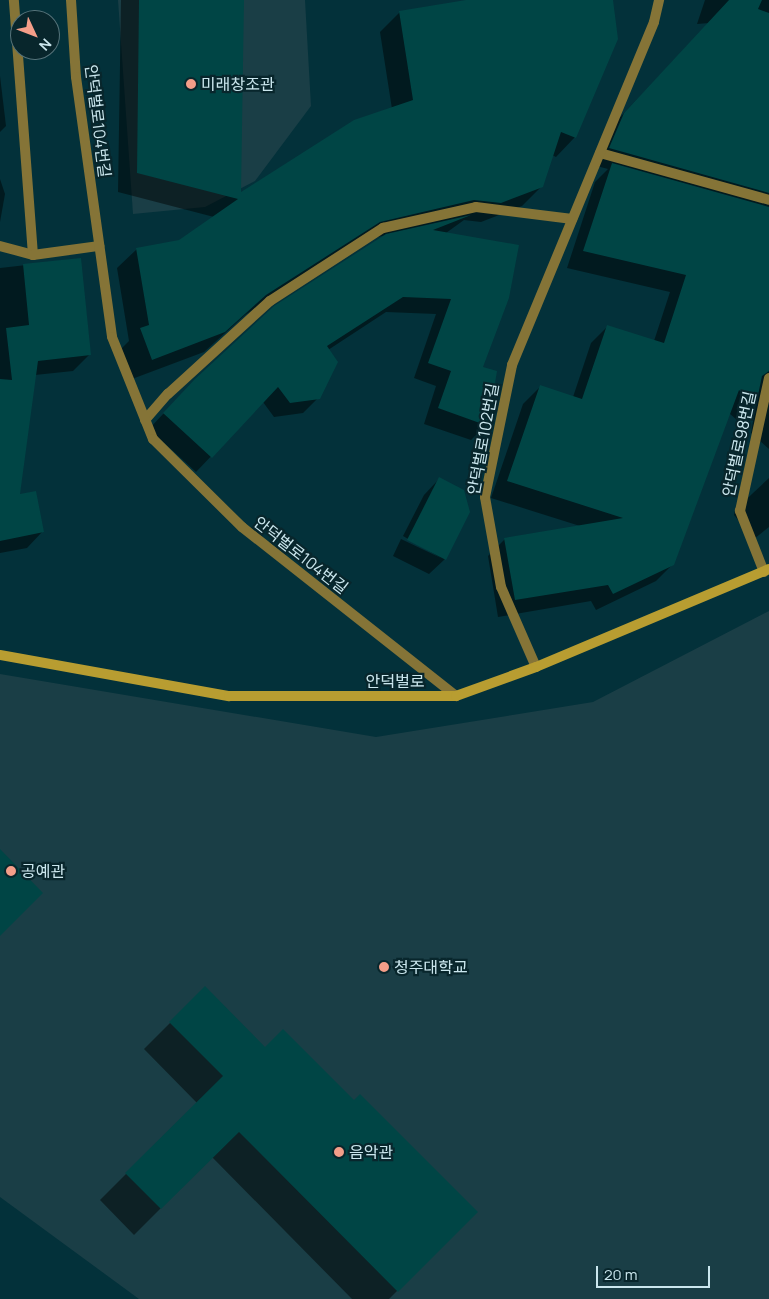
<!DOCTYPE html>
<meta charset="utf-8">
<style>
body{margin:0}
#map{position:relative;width:769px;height:1299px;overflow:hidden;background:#03313a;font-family:Manrope,"Noto Sans KR",sans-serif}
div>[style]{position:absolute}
.built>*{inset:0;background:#1a3e46}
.shadow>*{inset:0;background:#0007}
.building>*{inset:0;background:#004545}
.lane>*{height:10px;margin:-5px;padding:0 5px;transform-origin:5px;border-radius:5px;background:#857437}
.street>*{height:10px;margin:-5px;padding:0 5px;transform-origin:5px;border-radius:5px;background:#857437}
.secondary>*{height:10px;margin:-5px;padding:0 5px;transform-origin:5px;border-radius:5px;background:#b89d31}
.dots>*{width:14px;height:14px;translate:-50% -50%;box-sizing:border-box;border:2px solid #08262c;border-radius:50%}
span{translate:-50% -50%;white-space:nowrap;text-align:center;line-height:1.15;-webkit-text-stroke:4.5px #08262c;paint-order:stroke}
.poi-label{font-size:16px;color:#cbe7ee}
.left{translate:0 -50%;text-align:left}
.street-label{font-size:16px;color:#cbe7ee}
.north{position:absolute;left:10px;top:10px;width:50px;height:50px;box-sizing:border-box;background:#08262c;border:1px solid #56737a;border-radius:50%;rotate:133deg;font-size:14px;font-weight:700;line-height:20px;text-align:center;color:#cbe7ee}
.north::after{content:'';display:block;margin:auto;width:18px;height:22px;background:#f49e89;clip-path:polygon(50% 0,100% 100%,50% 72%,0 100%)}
.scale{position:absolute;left:596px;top:1266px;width:114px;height:22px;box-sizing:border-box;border:2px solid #cbe7ee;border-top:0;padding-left:6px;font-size:15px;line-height:18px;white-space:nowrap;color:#cbe7ee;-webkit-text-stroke:4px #08262c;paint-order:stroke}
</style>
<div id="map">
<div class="built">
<div style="clip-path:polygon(118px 0,305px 0,311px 106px,255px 181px,205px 207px,133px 214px)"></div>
<div style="clip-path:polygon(769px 611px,769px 1299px,139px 1299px,0 1197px,0 674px,376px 737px,593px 702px)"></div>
</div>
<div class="shadow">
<div style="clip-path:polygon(121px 0,243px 0,240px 194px,392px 109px,380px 32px,400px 12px,477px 0,612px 0,575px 137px,556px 157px,552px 155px,542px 186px,522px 206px,481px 222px,464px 220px,446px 233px,481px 368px,486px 425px,471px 440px,424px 424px,436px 386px,414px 378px,436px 314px,386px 312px,328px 350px,318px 398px,303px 413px,274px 417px,263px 402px,196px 472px,149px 429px,180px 396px,387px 235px,359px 241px,245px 315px,204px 352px,132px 379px,121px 349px,129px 341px,117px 268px,137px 249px,179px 241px,214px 217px,118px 192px)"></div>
<div style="clip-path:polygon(705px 0,769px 0,769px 449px,751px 433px,758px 392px,755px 404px,738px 421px,729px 413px,673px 564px,656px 581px,596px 610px,591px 601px,498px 617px,488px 556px,505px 539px,580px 526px,491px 498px,523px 404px,540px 387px,573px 397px,591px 343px,608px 326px,654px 341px,670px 292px,567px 268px,595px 182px,608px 169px,593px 165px,607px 131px,709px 23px,697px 24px)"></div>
<div style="clip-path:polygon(0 76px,6px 126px,0 132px)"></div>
<div style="clip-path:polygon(0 179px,5px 194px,0 222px)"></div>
<div style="clip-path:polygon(80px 259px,89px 355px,73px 371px,35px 375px,19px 496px,43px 531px,27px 548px,0 553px,0 268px)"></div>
<div style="clip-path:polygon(769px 478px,769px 527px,754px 539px,734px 515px,735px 510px)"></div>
<div style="clip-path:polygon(439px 479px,445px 559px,429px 574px,393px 556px,401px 539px,441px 558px,403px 536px,424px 495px)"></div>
<div style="clip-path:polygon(205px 988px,265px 1048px,353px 1102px,476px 1212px,389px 1299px,352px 1299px,212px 1157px,134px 1235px,100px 1200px,197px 1103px,144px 1049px)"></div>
</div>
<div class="building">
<div style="clip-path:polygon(139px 0,244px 0,241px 192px,354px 120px,413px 100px,399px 11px,466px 0,613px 0,618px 39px,576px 138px,561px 132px,543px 187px,501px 203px,474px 200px,380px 222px,266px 295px,225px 332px,152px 360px,140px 328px,149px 325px,136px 248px,179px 240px,238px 199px,137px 173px)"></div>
<div style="clip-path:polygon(729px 0,762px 0,758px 9px,769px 13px,769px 193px,609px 148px,624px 113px)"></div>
<div style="clip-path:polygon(612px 163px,769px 207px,769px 371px,762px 376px,756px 405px,739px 390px,674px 565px,613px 594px,608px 585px,515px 600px,504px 538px,623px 518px,507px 481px,540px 385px,582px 399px,607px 325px,664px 343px,686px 275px,583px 251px)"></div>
<div style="clip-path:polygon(471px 215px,433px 230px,519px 245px,509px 298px,483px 367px,497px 371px,488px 426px,438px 408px,451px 371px,428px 363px,451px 299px,403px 297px,327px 346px,338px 362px,320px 399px,290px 403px,278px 387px,212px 458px,163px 413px,195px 379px,274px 306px,386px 234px)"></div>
<div style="clip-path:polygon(81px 258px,91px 355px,38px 361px,20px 494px,36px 491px,44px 532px,0 541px,0 379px,12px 380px,6px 328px,29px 325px,23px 264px)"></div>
<div style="clip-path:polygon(439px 477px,464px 490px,470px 512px,446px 560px,407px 540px)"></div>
<div style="clip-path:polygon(0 849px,43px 893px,0 936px)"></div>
<div style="clip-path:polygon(205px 986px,265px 1047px,283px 1029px,354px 1100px,360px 1094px,478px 1212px,398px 1292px,239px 1132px,161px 1209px,125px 1173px,223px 1076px,169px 1022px)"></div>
</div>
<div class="lane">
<div style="left:600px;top:153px;width:175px;rotate:15.5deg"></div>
<div style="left:0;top:246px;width:34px;rotate:15deg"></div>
<div style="left:33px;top:255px;width:256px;rotate:-94.3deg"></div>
<div style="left:33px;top:255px;width:67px;rotate:-7.8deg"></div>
<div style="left:145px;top:420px;width:35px;rotate:-49deg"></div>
<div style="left:168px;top:394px;width:138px;rotate:-42.4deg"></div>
<div style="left:270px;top:301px;width:135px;rotate:-32.9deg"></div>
<div style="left:383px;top:228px;width:95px;rotate:-12.7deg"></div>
<div style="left:476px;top:207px;width:97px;rotate:7.1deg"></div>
</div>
<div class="street">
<div style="left:71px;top:0;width:77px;rotate:86.3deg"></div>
<div style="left:76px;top:77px;width:262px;rotate:82.1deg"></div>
<div style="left:112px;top:337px;width:110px;rotate:68.1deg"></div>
<div style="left:153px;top:439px;width:125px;rotate:44.7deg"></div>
<div style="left:242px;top:527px;width:273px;rotate:38.3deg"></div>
<div style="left:764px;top:572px;width:66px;rotate:-111.5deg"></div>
<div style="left:740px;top:511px;width:136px;rotate:-77.7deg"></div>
<div style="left:536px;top:667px;width:87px;rotate:-113.6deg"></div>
<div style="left:501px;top:587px;width:91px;rotate:-100.1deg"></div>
<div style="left:485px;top:497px;width:135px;rotate:-78.4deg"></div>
<div style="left:512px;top:365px;width:371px;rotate:-67.5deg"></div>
<div style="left:654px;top:22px;width:23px;rotate:-77deg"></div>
</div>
<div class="secondary">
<div style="left:0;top:655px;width:233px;rotate:10.2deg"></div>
<div style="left:229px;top:696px;width:227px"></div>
<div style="left:456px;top:696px;width:85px;rotate:-19.9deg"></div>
<div style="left:536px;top:667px;width:253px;rotate:-22.8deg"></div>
</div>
<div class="dots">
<div style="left:191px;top:84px;background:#f49e89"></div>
<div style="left:11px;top:871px;background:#f49e89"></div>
<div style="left:384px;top:967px;background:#f49e89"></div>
<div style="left:339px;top:1152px;background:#f49e89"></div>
</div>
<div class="poi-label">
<span class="left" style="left:201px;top:84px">미래창조관</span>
<span class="left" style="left:21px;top:871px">공예관</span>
<span class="left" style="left:394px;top:967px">청주대학교</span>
<span class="left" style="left:349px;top:1152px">음악관</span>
</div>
<div class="street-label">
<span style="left:98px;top:121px;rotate:83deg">안덕벌로104번길</span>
<span style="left:483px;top:439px;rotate:-80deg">안덕벌로102번길</span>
<span style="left:739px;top:444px;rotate:-78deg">안덕벌로98번길</span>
<span style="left:301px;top:555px;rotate:38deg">안덕벌로104번길</span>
<span style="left:395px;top:681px">안덕벌로</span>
</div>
<div class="north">N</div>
<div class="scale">20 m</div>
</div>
